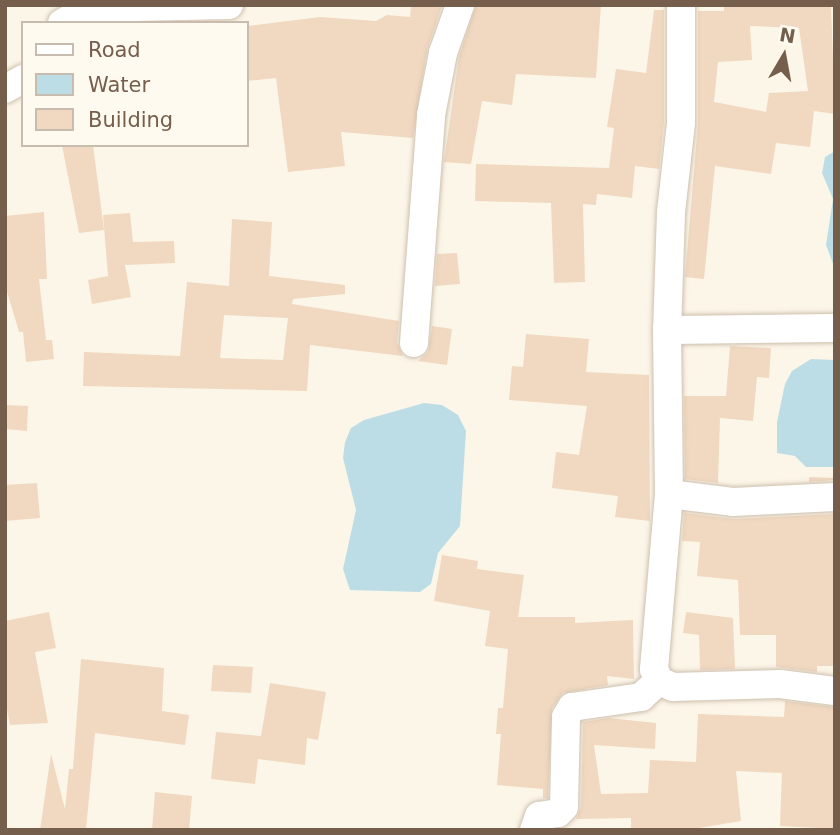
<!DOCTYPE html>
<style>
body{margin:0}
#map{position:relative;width:840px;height:835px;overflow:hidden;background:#fcf6e8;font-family:"DejaVu Sans",sans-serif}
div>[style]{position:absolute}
.water>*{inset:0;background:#bddde6}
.building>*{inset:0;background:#f1d8c0}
.roads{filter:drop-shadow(0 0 2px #cebfae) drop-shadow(0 0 2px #cebfae)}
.minor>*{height:28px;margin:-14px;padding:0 14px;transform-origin:14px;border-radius:14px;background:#fff}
span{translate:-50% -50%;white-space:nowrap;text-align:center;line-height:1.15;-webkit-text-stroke:6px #fffaef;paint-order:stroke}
.frame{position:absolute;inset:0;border:7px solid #765e4c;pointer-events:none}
.legend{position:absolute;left:21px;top:21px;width:228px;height:126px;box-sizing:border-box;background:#fffaef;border:2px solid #c8bcae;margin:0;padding:9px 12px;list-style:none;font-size:21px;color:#765e4c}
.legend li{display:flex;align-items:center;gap:14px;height:35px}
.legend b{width:35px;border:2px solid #c8bcae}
.north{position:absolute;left:749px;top:21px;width:70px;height:70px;-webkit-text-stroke:5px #fffaef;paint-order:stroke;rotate:10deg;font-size:19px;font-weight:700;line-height:28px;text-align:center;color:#765e4c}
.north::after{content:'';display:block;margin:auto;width:24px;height:32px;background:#765e4c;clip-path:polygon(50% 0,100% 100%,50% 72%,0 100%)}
</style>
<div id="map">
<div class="water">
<div style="clip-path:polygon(835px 151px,835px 269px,826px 245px,833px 199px,822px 173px,825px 157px)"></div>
<div style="clip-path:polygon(811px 359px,835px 360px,835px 467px,806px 467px,795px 456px,777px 453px,777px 422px,785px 384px,792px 371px)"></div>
<div style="clip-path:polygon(424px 403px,442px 405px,458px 415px,466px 431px,460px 526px,438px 553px,431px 584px,420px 592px,350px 590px,343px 569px,356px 510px,343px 458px,345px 442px,351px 428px,364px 420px)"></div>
</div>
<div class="building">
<div style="clip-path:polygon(411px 5px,442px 5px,427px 50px,413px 138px,341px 132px,345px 166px,288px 172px,276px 78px,247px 81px,247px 26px,320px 17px,376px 21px,387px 15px,410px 17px)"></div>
<div style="clip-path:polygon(476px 5px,601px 5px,596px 78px,516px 74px,512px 105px,482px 101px,471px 164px,444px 162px,459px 57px)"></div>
<div style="clip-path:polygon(evenodd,724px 5px,831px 5px,835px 114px,814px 111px,810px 147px,776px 143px,771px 174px,715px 166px,704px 279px,685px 277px,698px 123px,698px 11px,724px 11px,724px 5px,750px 26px,799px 28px,808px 91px,769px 93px,766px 112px,714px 102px,718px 62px,752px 60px,750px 26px)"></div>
<div style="clip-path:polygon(654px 10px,664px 10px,664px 122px,659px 169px,635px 166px,632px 198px,597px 194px,596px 205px,583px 204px,585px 282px,554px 283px,551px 203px,475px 201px,476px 164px,609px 168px,614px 128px,607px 127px,616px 69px,646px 73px)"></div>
<div style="clip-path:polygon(62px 145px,93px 145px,104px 230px,79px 233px)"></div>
<div style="clip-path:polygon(44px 212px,47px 279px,39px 279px,46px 340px,52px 340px,54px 359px,26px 362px,23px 332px,19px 332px,5px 285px,5px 216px)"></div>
<div style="clip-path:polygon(130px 213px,133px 242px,174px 241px,175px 263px,125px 265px,131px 297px,92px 304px,88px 280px,108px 276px,103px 215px)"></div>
<div style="clip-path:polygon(evenodd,232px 219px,272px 222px,269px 276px,345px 285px,345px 294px,293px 299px,292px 304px,399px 321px,397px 342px,403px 356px,310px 345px,307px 391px,83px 386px,84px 352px,180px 356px,187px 282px,229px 286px,232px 219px,224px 315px,288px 318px,283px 360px,220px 358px,224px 315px)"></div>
<div style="clip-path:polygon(457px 253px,460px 284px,435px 286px,437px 254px)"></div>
<div style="clip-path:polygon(432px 326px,452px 329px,447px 365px,418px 361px,428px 352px)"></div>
<div style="clip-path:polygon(526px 334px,589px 339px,586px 372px,649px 375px,650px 521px,615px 517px,618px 496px,552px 488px,556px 452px,579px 455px,587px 406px,509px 400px,512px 366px,523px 367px)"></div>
<div style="clip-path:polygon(730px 346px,771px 348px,769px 378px,757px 377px,753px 421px,720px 418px,718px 483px,685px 479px,684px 396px,726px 396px)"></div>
<div style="clip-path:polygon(5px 405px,28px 406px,27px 431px,5px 429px)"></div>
<div style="clip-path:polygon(809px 477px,835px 478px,835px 480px,809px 482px)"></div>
<div style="clip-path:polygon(37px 483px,40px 518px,5px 521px,5px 485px)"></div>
<div style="clip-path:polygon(684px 513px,734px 519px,835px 514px,835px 666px,817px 666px,817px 672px,776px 667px,776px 635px,740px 635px,738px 580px,697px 576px,700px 542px,682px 541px)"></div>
<div style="clip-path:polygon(442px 555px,478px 561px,477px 569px,524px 575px,518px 617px,575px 617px,575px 623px,633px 620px,634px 679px,607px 676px,608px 685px,563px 693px,552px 708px,548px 798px,543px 798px,543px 789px,497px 785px,501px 734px,496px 734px,498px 708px,503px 708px,508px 649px,485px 646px,490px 611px,434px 601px)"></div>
<div style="clip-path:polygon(49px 612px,56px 648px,35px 652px,48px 723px,10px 725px,5px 699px,5px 621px)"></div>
<div style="clip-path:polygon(686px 612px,733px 618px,735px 669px,700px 670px,699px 635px,683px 633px)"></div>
<div style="clip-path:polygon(81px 659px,164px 668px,162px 711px,189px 715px,185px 745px,95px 733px,86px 830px,40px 830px,51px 754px,65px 809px,69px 769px,73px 769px)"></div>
<div style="clip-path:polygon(213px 665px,253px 667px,251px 693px,211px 691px)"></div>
<div style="clip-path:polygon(270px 683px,326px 692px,318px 740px,307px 738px,305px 765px,258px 759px,255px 784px,211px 779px,216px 732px,261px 736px)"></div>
<div style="clip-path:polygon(785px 701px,835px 707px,835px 829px,780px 826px,782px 773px,736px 771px,741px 821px,687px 830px,631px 830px,631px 818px,576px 819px,581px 807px,583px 722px,609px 718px,656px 723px,655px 749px,594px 745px,601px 794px,648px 793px,650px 760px,696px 762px,698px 714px,784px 717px)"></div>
<div style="clip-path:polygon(155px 792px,192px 796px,189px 830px,152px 830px)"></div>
</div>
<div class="roads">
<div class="minor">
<div style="left:681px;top:5px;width:118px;rotate:90deg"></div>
<div style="left:681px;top:123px;width:90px;rotate:96.4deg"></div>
<div style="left:671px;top:212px;width:118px;rotate:91.9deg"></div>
<div style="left:667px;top:330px;width:168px;rotate:-0.7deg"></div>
<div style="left:62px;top:23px;width:30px;rotate:-30deg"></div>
<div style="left:88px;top:8px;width:141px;rotate:-1.2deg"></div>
<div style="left:5px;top:89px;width:21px;rotate:-29deg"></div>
<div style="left:667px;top:330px;width:164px;rotate:89.3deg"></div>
<div style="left:669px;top:494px;width:176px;rotate:94.9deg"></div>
<div style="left:654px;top:669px;width:13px;rotate:67deg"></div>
<div style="left:659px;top:681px;width:15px;rotate:23deg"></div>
<div style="left:673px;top:687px;width:107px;rotate:-1.6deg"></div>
<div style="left:780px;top:684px;width:55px;rotate:7.3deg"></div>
<div style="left:414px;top:343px;width:229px;rotate:-85.7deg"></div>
<div style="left:431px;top:115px;width:63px;rotate:-79deg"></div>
<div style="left:443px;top:53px;width:51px;rotate:-70.5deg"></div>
<div style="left:669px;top:494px;width:64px;rotate:7.1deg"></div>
<div style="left:733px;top:502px;width:102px;rotate:-2.8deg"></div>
<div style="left:534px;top:830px;width:15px;rotate:-70deg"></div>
<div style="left:539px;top:816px;width:19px;rotate:-9deg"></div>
<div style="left:558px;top:813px;width:8px;rotate:-45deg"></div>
<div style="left:564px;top:807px;width:90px;rotate:-88.7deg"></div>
<div style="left:566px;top:717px;width:12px;rotate:-59deg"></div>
<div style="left:572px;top:707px;width:70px;rotate:-8.2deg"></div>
<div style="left:641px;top:697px;width:24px;rotate:-42deg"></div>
</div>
</div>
<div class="frame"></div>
<ul class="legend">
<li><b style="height:9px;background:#fff"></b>Road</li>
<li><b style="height:19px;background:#bddde6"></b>Water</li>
<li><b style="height:19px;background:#f1d8c0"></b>Building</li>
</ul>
<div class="north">N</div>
</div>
